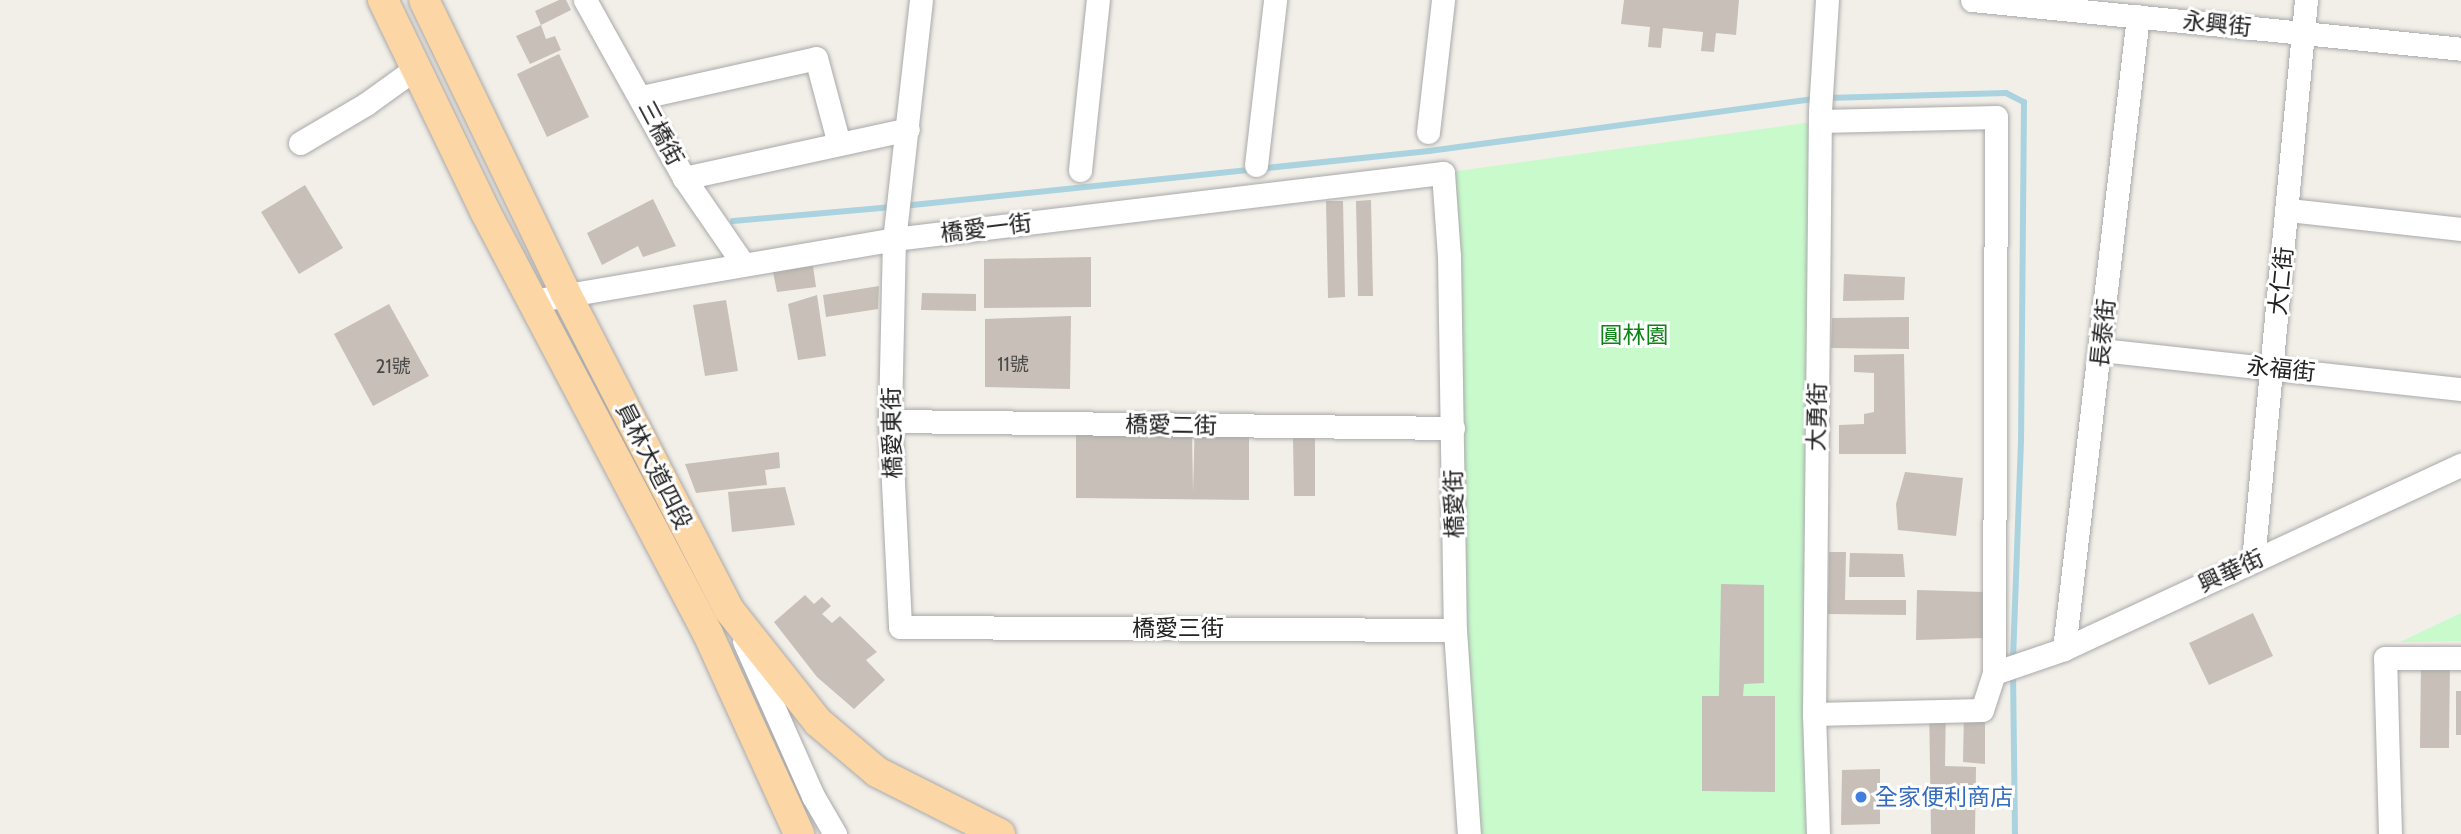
<!DOCTYPE html>
<meta charset="utf-8">
<style>
body{margin:0}
#map{position:relative;width:2461px;height:834px;overflow:hidden;background:#f2efe9;font-family:Cabin,"Noto Sans TC",sans-serif}
div>[style]{position:absolute}
.park>*{inset:0;background:#c8facc}
.stream>*{height:6px;margin:-3px;padding:0 3px;transform-origin:3px;border-radius:3px;background:#aad3df}
.building>*{inset:0;background:#c7bfb8}
.roads{filter:drop-shadow(0 0 2px #a9a9a9) drop-shadow(0 0 2px #a9a9a9)}
.minor>*{height:23px;margin:-11.5px;padding:0 11.5px;transform-origin:11.5px;border-radius:11.5px;background:#fff}
.major>*{height:30px;margin:-15px;padding:0 15px;transform-origin:15px;border-radius:15px;background:#fcd6a4}
.dots>*{width:19px;height:19px;translate:-50% -50%;box-sizing:border-box;border:4px solid #fff;border-radius:50%}
span{translate:-50% -50%;white-space:nowrap;text-align:center;line-height:1.15;-webkit-text-stroke:6px #fff;paint-order:stroke}
.number-label{font-size:19px;color:#4b4948}
.number-label span{-webkit-text-stroke-width:0}
.street-label{font-size:23px;color:#222}
.park-label{font-size:23px;color:#0c8416}
.shop-label{font-size:23px;color:#366cbe}
.left{translate:0 -50%;text-align:left}
</style>
<div id="map">
<div class="park">
<div style="clip-path:polygon(1820px 121px,1818px 834px,1469px 834px,1443px 173px)"></div>
<div style="clip-path:polygon(2461px 613px,2461px 641px,2400px 642px)"></div>
</div>
<div class="stream">
<div style="left:1827px;top:98px;width:179px;rotate:-1.6deg"></div>
<div style="left:2006px;top:93px;width:20px;rotate:27deg"></div>
<div style="left:2024px;top:102px;width:339px;rotate:90.5deg"></div>
<div style="left:2021px;top:441px;width:220px;rotate:92.1deg"></div>
<div style="left:903px;top:206px;width:529px;rotate:-5.97deg"></div>
<div style="left:1429px;top:151px;width:390px;rotate:-7.7deg"></div>
<div style="left:733px;top:221px;width:160px;rotate:-5deg"></div>
<div style="left:2013px;top:672px;width:162px;rotate:89.3deg"></div>
</div>
<div class="building">
<div style="clip-path:polygon(559px 0,566px 0,571px 10px,541px 25px,535px 11px)"></div>
<div style="clip-path:polygon(1624px 0,1739px 0,1736px 35px,1716px 33px,1714px 52px,1701px 51px,1703px 32px,1663px 28px,1661px 48px,1648px 47px,1650px 27px,1621px 24px)"></div>
<div style="clip-path:polygon(541px 25px,546px 39px,555px 36px,561px 50px,530px 64px,516px 36px)"></div>
<div style="clip-path:polygon(559px 54px,589px 117px,547px 137px,517px 74px)"></div>
<div style="clip-path:polygon(305px 185px,343px 248px,299px 274px,261px 212px)"></div>
<div style="clip-path:polygon(653px 199px,676px 246px,643px 257px,638px 246px,602px 265px,587px 233px)"></div>
<div style="clip-path:polygon(1371px 200px,1373px 296px,1358px 296px,1356px 201px)"></div>
<div style="clip-path:polygon(1326px 201px,1343px 201px,1345px 297px,1328px 298px)"></div>
<div style="clip-path:polygon(1091px 257px,1091px 307px,984px 308px,984px 259px)"></div>
<div style="clip-path:polygon(813px 266px,816px 287px,777px 292px,773px 272px)"></div>
<div style="clip-path:polygon(1844px 274px,1905px 277px,1904px 300px,1843px 301px)"></div>
<div style="clip-path:polygon(879px 286px,878px 309px,826px 317px,823px 295px)"></div>
<div style="clip-path:polygon(922px 293px,976px 294px,976px 311px,921px 310px)"></div>
<div style="clip-path:polygon(817px 295px,826px 356px,798px 360px,788px 304px)"></div>
<div style="clip-path:polygon(726px 300px,738px 371px,705px 376px,693px 305px)"></div>
<div style="clip-path:polygon(389px 304px,429px 376px,373px 406px,334px 334px)"></div>
<div style="clip-path:polygon(1071px 316px,1070px 389px,985px 387px,985px 319px)"></div>
<div style="clip-path:polygon(1909px 317px,1909px 349px,1831px 348px,1832px 318px)"></div>
<div style="clip-path:polygon(1904px 354px,1906px 454px,1839px 454px,1839px 425px,1864px 424px,1864px 414px,1874px 412px,1874px 373px,1854px 372px,1854px 355px)"></div>
<div style="clip-path:polygon(1195px 417px,1249px 418px,1249px 500px,1076px 498px,1076px 431px,1192px 430px,1193px 492px)"></div>
<div style="clip-path:polygon(1293px 438px,1315px 438px,1315px 496px,1294px 496px)"></div>
<div style="clip-path:polygon(779px 452px,780px 468px,765px 470px,767px 485px,696px 493px,685px 464px)"></div>
<div style="clip-path:polygon(1905px 472px,1963px 478px,1956px 536px,1898px 530px,1896px 504px)"></div>
<div style="clip-path:polygon(785px 487px,795px 525px,732px 532px,728px 492px)"></div>
<div style="clip-path:polygon(1829px 552px,1846px 552px,1845px 600px,1906px 600px,1906px 615px,1828px 614px)"></div>
<div style="clip-path:polygon(1850px 553px,1903px 554px,1905px 577px,1849px 577px)"></div>
<div style="clip-path:polygon(1721px 584px,1764px 585px,1764px 683px,1744px 684px,1743px 696px,1775px 696px,1775px 792px,1702px 791px,1702px 696px,1719px 696px)"></div>
<div style="clip-path:polygon(1917px 590px,1984px 592px,1984px 638px,1916px 640px)"></div>
<div style="clip-path:polygon(805px 595px,814px 604px,822px 597px,831px 606px,822px 614px,832px 623px,840px 616px,877px 652px,866px 660px,885px 680px,854px 709px,817px 677px,774px 622px)"></div>
<div style="clip-path:polygon(2253px 613px,2273px 656px,2209px 685px,2189px 643px)"></div>
<div style="clip-path:polygon(2421px 660px,2450px 660px,2449px 748px,2420px 748px)"></div>
<div style="clip-path:polygon(2456px 691px,2461px 691px,2461px 735px,2456px 735px)"></div>
<div style="clip-path:polygon(1929px 702px,1946px 703px,1945px 766px,1976px 767px,1975px 834px,1931px 834px)"></div>
<div style="clip-path:polygon(1964px 710px,1985px 710px,1985px 764px,1963px 762px)"></div>
<div style="clip-path:polygon(1880px 769px,1880px 824px,1841px 825px,1842px 770px)"></div>
</div>
<div class="roads">
<div class="minor">
<div style="left:585px;top:0;width:204px;rotate:60.9deg"></div>
<div style="left:684px;top:178px;width:102px;rotate:55.4deg"></div>
<div style="left:921px;top:0;width:241px;rotate:96.4deg"></div>
<div style="left:894px;top:239px;width:182px;rotate:91.3deg"></div>
<div style="left:890px;top:421px;width:206px;rotate:87.2deg"></div>
<div style="left:900px;top:627px;width:555px;rotate:0.31deg"></div>
<div style="left:1972px;top:0;width:491px;rotate:5.7deg"></div>
<div style="left:642px;top:97px;width:178px;rotate:-12.6deg"></div>
<div style="left:816px;top:58px;width:89px;rotate:75deg"></div>
<div style="left:1820px;top:121px;width:176px;rotate:-1.3deg"></div>
<div style="left:1996px;top:117px;width:556px;rotate:90.21deg"></div>
<div style="left:1428px;top:132px;width:133px;rotate:-83.5deg"></div>
<div style="left:300px;top:143px;width:77px;rotate:-30.6deg"></div>
<div style="left:366px;top:104px;width:62px;rotate:-35.8deg"></div>
<div style="left:1256px;top:165px;width:166px;rotate:-83.4deg"></div>
<div style="left:1080px;top:170px;width:171px;rotate:-84deg"></div>
<div style="left:684px;top:178px;width:229px;rotate:-12.3deg"></div>
<div style="left:2289px;top:210px;width:173px;rotate:6.3deg"></div>
<div style="left:533px;top:301px;width:366px;rotate:-9.7deg"></div>
<div style="left:894px;top:239px;width:553px;rotate:-6.86deg"></div>
<div style="left:1443px;top:173px;width:83px;rotate:85.9deg"></div>
<div style="left:1449px;top:256px;width:374px;rotate:89.1deg"></div>
<div style="left:1455px;top:630px;width:204px;rotate:86.1deg"></div>
<div style="left:2101px;top:350px;width:362px;rotate:6.2deg"></div>
<div style="left:890px;top:421px;width:563px;rotate:0.71deg"></div>
<div style="left:2253px;top:561px;width:563px;rotate:-84.6deg"></div>
<div style="left:744px;top:641px;width:170px;rotate:66deg"></div>
<div style="left:813px;top:796px;width:44px;rotate:59.9deg"></div>
<div style="left:2064px;top:649px;width:637px;rotate:-83.33deg"></div>
<div style="left:1814px;top:714px;width:168px;rotate:-1.4deg"></div>
<div style="left:1982px;top:710px;width:39px;rotate:-72deg"></div>
<div style="left:1994px;top:673px;width:74px;rotate:-18.9deg"></div>
<div style="left:2064px;top:649px;width:438px;rotate:-24.9deg"></div>
<div style="left:1818px;top:834px;width:120px;rotate:-91.9deg"></div>
<div style="left:1814px;top:714px;width:603px;rotate:-89.43deg"></div>
<div style="left:1820px;top:111px;width:111px;rotate:-86.4deg"></div>
<div style="left:2390px;top:834px;width:176px;rotate:-91.6deg"></div>
<div style="left:2385px;top:658px;width:76px"></div>
</div>
<div class="major">
<div style="left:383px;top:0;width:237px;rotate:64.2deg"></div>
<div style="left:486px;top:213px;width:476px;rotate:62.2deg"></div>
<div style="left:708px;top:634px;width:220px;rotate:65.5deg"></div>
<div style="left:424px;top:0;width:324px;rotate:64.2deg"></div>
<div style="left:565px;top:292px;width:359px;rotate:62.7deg"></div>
<div style="left:730px;top:611px;width:142px;rotate:51.6deg"></div>
<div style="left:818px;top:722px;width:77px;rotate:40.3deg"></div>
<div style="left:877px;top:772px;width:138px;rotate:26.8deg"></div>
</div>
</div>
<div class="dots">
<div style="left:1861px;top:797px;background:#3f7fe0"></div>
</div>
<div class="number-label">
<span style="left:1013px;top:365px">11號</span>
<span style="left:393px;top:367px">21號</span>
</div>
<div class="street-label">
<span style="left:2217px;top:24px;rotate:6deg">永興街</span>
<span style="left:661px;top:133px;rotate:62deg">三橋街</span>
<span style="left:986px;top:228px;rotate:-7deg">橋愛一街</span>
<span style="left:2281px;top:281px;rotate:-84deg">大仁街</span>
<span style="left:2103px;top:333px;rotate:-84deg">長泰街</span>
<span style="left:2281px;top:369px;rotate:6deg">永福街</span>
<span style="left:1817px;top:417px;rotate:-89deg">大勇街</span>
<span style="left:1171px;top:425px;rotate:1deg">橋愛二街</span>
<span style="left:892px;top:433px;rotate:-91deg">橋愛東街</span>
<span style="left:654px;top:466px;rotate:63deg">員林大道四段</span>
<span style="left:1454px;top:504px;rotate:-91deg">橋愛街</span>
<span style="left:2231px;top:571px;rotate:-25deg">興華街</span>
<span style="left:1178px;top:628px">橋愛三街</span>
</div>
<div class="park-label">
<span style="left:1634px;top:335px">圓林園</span>
</div>
<div class="shop-label">
<span class="left" style="left:1875px;top:797px">全家便利商店</span>
</div>
</div>
